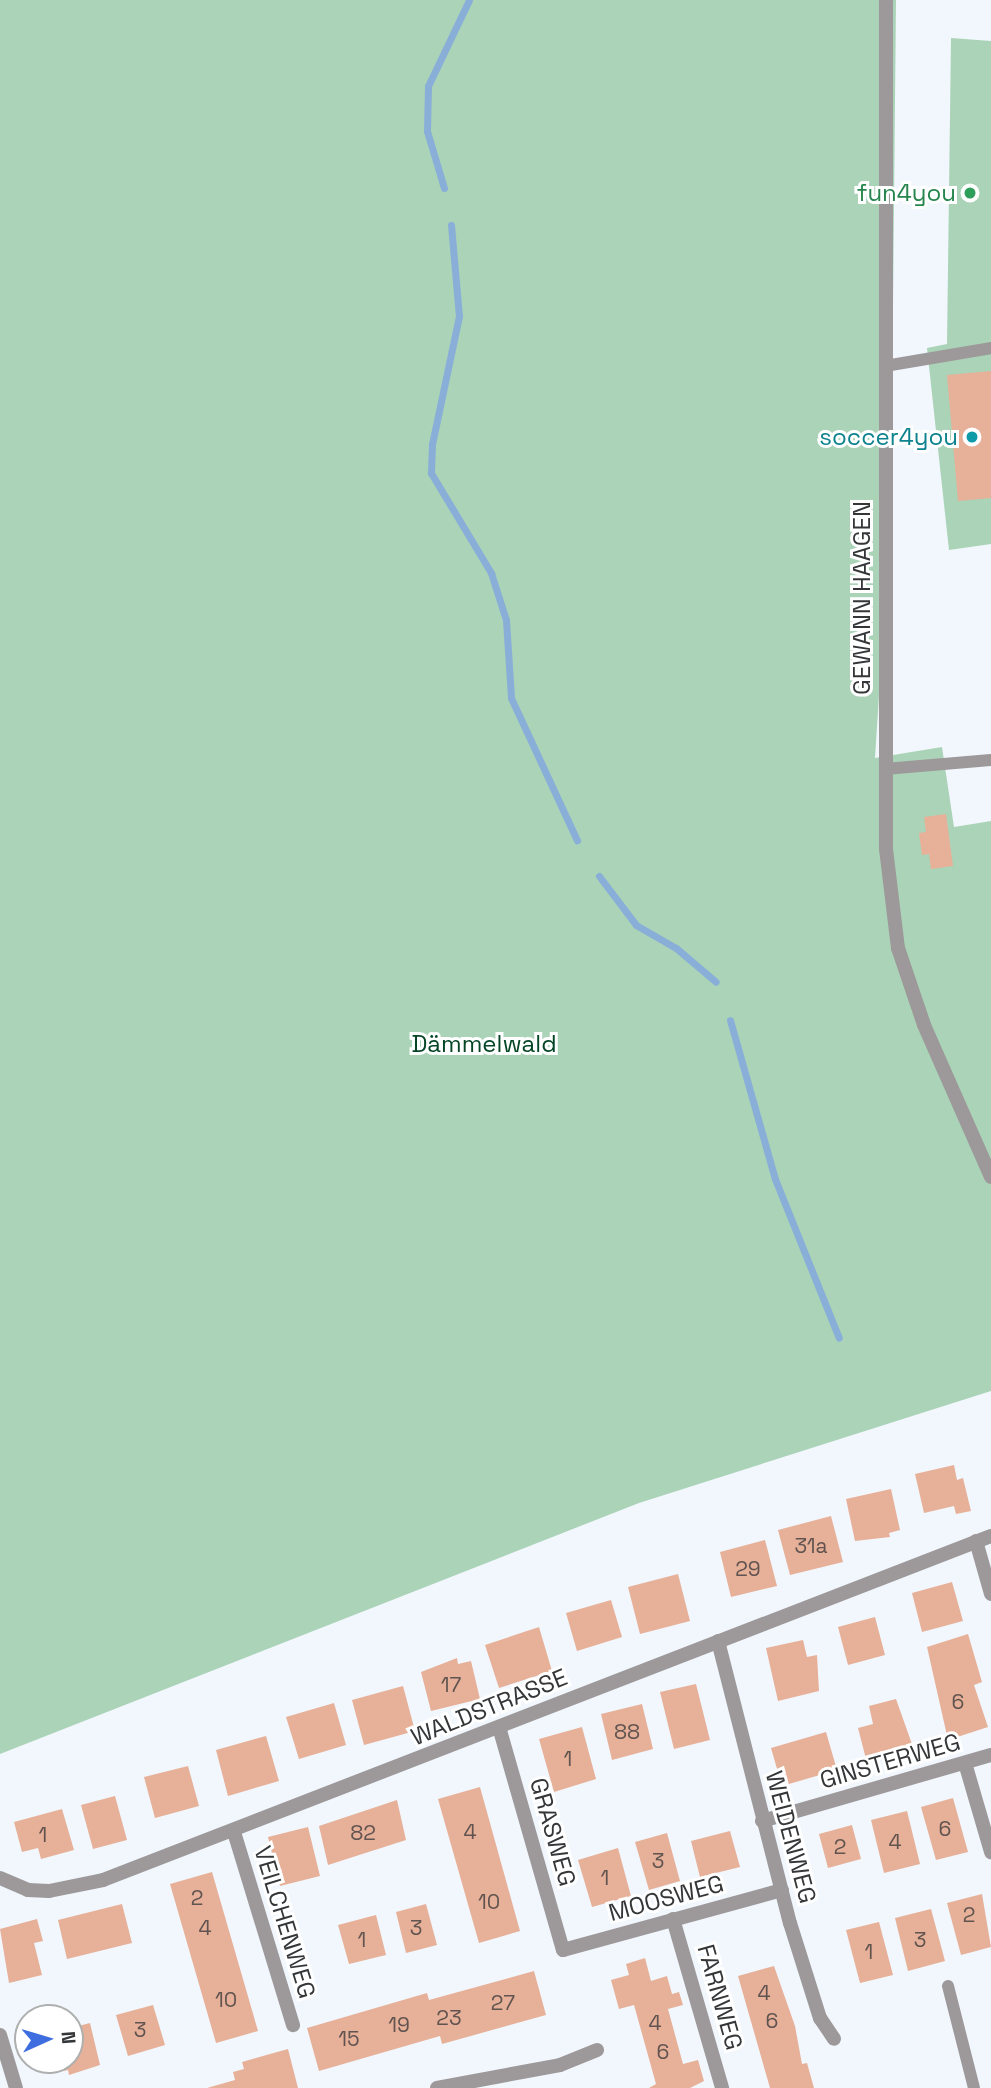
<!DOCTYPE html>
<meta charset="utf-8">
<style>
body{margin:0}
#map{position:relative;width:991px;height:2088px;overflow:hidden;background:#f1f7fd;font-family:"Space Grotesk",sans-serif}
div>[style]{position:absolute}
.green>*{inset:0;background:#abd3b8}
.stream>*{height:7px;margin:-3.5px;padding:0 3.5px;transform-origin:3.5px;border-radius:3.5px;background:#89afd8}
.building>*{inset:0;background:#e7b098}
.service>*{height:12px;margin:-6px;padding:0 6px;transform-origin:6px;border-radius:6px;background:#9d999a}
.minor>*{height:14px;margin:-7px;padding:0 7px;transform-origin:7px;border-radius:7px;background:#9d999a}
.dots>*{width:19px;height:19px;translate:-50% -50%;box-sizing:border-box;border:4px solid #fff;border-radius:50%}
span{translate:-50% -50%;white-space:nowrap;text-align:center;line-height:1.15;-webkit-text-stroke:6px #fff;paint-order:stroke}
.number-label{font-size:21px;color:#615450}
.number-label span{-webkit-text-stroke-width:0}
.leisure-label{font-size:24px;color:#27864d}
.right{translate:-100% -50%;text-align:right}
.culture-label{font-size:24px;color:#0d838f}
.street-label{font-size:24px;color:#343638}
.park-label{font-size:24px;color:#044526}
.north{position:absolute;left:14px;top:2004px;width:70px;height:70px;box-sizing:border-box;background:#fff;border:2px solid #aeafaf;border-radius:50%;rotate:86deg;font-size:19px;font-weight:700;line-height:28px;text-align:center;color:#343638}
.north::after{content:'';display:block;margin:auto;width:24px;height:32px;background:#3d6dde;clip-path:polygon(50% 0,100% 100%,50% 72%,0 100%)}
</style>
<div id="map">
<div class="green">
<div style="clip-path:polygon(0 0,896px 0,891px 508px,875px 758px,942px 747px,954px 827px,991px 821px,991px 1391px,639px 1503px,0 1754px)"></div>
<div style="clip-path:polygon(951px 38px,991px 41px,991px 544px,949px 550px,927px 348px,947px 344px)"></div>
</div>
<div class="stream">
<div style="left:444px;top:188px;width:59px;rotate:-106.6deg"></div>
<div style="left:427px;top:131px;width:45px;rotate:-88.7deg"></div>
<div style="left:428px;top:86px;width:95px;rotate:-64.5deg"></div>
<div style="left:451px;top:225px;width:91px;rotate:85deg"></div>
<div style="left:459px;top:316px;width:131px;rotate:101.9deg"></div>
<div style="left:432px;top:444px;width:29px;rotate:92deg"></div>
<div style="left:431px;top:473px;width:117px;rotate:59deg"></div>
<div style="left:491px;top:573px;width:49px;rotate:72.3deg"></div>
<div style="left:506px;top:620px;width:78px;rotate:86.3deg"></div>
<div style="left:511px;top:698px;width:157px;rotate:65.1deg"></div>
<div style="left:599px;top:876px;width:61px;rotate:52.9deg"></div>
<div style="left:636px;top:925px;width:46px;rotate:29.9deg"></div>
<div style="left:676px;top:948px;width:52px;rotate:40.4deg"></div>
<div style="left:730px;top:1020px;width:165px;rotate:74.2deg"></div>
<div style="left:775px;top:1179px;width:171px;rotate:68.1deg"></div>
</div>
<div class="building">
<div style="clip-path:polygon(991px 371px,991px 498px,958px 501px,947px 375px)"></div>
<div style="clip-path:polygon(946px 814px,953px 866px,931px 869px,929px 854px,922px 855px,919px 833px,926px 832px,924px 817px)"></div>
<div style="clip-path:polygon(954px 1465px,957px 1480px,963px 1478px,971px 1511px,956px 1514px,954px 1506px,924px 1513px,915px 1474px)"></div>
<div style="clip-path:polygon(891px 1489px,900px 1530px,889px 1533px,890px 1537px,855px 1541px,846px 1499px)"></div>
<div style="clip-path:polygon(831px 1516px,843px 1562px,790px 1575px,778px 1530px)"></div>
<div style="clip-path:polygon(765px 1540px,777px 1586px,731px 1597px,720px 1552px)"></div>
<div style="clip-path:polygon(678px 1574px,690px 1621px,640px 1634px,628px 1587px)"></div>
<div style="clip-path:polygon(952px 1582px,963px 1621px,922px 1632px,912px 1593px)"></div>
<div style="clip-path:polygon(611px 1600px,622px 1637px,577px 1651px,566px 1613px)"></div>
<div style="clip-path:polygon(875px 1617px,885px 1655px,848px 1665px,838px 1627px)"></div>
<div style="clip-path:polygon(539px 1627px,552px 1671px,499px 1688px,485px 1645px)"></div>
<div style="clip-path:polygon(968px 1634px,982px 1682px,974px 1685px,988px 1727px,948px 1740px,927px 1647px)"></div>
<div style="clip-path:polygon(803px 1640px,807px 1657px,817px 1655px,819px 1691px,778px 1701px,766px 1648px)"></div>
<div style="clip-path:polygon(457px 1658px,458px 1664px,471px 1661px,480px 1699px,431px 1711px,421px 1672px)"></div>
<div style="clip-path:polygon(696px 1684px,710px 1740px,674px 1749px,660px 1692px)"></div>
<div style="clip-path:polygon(403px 1686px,415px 1731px,364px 1745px,352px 1700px)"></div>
<div style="clip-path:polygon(896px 1699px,913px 1747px,866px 1759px,858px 1728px,873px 1724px,869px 1706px)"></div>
<div style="clip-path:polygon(334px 1703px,346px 1745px,299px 1759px,286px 1717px)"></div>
<div style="clip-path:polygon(642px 1704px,653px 1749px,612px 1760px,601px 1714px)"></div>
<div style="clip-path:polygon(582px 1727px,596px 1779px,554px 1792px,539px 1739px)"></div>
<div style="clip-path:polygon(826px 1732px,837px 1770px,782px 1786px,771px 1748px)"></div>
<div style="clip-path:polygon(266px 1736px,279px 1781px,228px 1796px,216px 1750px)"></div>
<div style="clip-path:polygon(188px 1766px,199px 1806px,155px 1818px,144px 1777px)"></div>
<div style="clip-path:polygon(480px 1787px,520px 1931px,479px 1943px,438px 1799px)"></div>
<div style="clip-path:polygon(115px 1796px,127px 1840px,93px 1849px,81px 1805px)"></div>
<div style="clip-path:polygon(953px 1798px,968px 1852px,936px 1860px,921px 1807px)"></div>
<div style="clip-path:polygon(397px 1800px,406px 1840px,328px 1865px,319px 1826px)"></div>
<div style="clip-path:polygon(62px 1809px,74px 1850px,41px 1859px,38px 1848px,22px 1852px,14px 1822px)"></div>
<div style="clip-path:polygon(907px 1811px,920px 1864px,884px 1873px,871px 1820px)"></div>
<div style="clip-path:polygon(852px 1825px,861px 1859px,828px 1868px,819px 1834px)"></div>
<div style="clip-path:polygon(308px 1827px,320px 1876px,280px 1886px,268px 1837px)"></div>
<div style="clip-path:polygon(730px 1831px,740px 1867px,700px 1877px,691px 1841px)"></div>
<div style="clip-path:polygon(667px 1833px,680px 1881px,649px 1890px,635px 1842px)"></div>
<div style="clip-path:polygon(618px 1848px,631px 1896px,592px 1907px,578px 1860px)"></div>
<div style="clip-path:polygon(212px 1872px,258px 2031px,216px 2043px,170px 1884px)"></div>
<div style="clip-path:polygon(982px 1894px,991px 1947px,961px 1955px,947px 1903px)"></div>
<div style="clip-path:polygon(122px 1904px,132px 1943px,67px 1959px,58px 1920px)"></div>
<div style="clip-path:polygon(426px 1904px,437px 1945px,406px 1953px,396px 1912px)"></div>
<div style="clip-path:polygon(931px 1909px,945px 1961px,908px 1971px,895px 1918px)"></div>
<div style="clip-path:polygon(376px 1915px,386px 1955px,349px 1964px,338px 1925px)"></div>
<div style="clip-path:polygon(37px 1919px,43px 1941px,34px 1943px,42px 1975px,9px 1983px,0 1929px)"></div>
<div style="clip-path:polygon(879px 1922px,893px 1975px,860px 1983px,846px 1930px)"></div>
<div style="clip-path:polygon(645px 1958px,651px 1981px,667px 1976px,672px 1994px,679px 1992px,683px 2005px,668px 2009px,683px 2064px,698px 2060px,704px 2081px,690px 2088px,649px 2088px,656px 2084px,634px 2005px,619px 2009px,611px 1980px,629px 1975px,626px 1964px)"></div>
<div style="clip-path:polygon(774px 1966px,795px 2026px,802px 2064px,807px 2063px,814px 2088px,770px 2088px,738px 1976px)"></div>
<div style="clip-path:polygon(534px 1971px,546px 2015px,442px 2044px,440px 2036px,319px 2071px,307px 2028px,427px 1993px,429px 2000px)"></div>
<div style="clip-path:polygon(153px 2005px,165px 2045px,128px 2056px,116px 2015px)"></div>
<div style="clip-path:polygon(90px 2023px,100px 2065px,69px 2075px,68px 2070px,59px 2072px,56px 2060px,70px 2060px,71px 2028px)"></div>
<div style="clip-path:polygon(288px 2049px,298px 2088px,207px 2088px,235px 2080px,233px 2072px,244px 2069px,242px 2062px)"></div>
</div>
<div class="service">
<div style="left:885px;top:366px;width:108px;rotate:-9.6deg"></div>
<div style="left:885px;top:769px;width:106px;rotate:-4.9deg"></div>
<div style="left:948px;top:1986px;width:105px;rotate:75.7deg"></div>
</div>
<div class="minor">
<div style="left:886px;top:0;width:849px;rotate:90deg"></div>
<div style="left:886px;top:849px;width:100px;rotate:83.1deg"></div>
<div style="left:898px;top:948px;width:81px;rotate:71.3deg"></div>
<div style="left:924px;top:1025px;width:166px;rotate:66.2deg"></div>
<div style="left:976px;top:1541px;width:55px;rotate:74.2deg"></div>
<div style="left:718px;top:1641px;width:291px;rotate:75.7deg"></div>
<div style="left:790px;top:1923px;width:100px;rotate:72.5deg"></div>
<div style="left:820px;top:2018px;width:25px;rotate:56deg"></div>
<div style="left:499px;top:1727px;width:232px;rotate:74deg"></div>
<div style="left:563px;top:1950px;width:227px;rotate:-15.3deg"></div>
<div style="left:965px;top:1763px;width:93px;rotate:73.7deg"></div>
<div style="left:762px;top:1821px;width:238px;rotate:-16.1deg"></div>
<div style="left:234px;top:1832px;width:202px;rotate:73deg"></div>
<div style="left:0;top:1878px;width:30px;rotate:23deg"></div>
<div style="left:28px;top:1890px;width:21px;rotate:3deg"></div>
<div style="left:49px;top:1891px;width:55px;rotate:-11.5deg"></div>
<div style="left:103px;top:1880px;width:952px;rotate:-21.18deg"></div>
<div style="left:673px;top:1919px;width:176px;rotate:73.8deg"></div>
<div style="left:0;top:2035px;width:55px;rotate:73.2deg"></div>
<div style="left:437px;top:2088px;width:125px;rotate:-10.6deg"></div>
<div style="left:560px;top:2065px;width:40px;rotate:-22deg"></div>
</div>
<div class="dots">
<div style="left:970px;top:193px;background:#2e9e5b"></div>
<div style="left:972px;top:437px;background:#0f9aa8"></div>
</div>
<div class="number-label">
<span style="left:811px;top:1546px">31a</span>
<span style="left:748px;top:1569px">29</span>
<span style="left:451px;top:1685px">17</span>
<span style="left:958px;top:1702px">6</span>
<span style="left:627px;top:1732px">88</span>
<span style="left:568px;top:1759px">1</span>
<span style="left:945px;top:1829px">6</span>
<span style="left:470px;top:1832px">4</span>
<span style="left:363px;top:1833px">82</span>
<span style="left:43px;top:1835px">1</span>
<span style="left:895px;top:1842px">4</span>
<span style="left:840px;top:1847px">2</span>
<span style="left:658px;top:1861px">3</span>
<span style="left:605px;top:1878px">1</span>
<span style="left:197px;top:1898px">2</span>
<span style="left:489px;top:1902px">10</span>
<span style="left:969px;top:1915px">2</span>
<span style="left:205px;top:1928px">4</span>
<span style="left:416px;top:1928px">3</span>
<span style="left:362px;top:1940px">1</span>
<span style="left:920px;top:1940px">3</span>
<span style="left:869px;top:1952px">1</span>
<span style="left:764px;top:1993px">4</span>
<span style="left:226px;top:2000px">10</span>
<span style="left:503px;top:2003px">27</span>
<span style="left:449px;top:2018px">23</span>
<span style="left:772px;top:2021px">6</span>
<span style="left:655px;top:2023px">4</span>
<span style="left:399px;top:2025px">19</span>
<span style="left:140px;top:2030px">3</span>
<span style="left:349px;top:2039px">15</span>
<span style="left:663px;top:2052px">6</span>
</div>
<div class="leisure-label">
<span class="right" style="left:956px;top:193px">fun4you</span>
</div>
<div class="culture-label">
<span class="right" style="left:958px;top:437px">soccer4you</span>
</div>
<div class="street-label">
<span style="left:862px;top:598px;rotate:-90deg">GEWANN HAAGEN</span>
<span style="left:489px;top:1707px;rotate:-22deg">WALDSTRASSE</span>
<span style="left:890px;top:1761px;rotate:-16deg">GINSTERWEG</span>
<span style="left:553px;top:1832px;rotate:74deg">GRASWEG</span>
<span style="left:791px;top:1837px;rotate:75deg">WEIDENWEG</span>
<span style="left:666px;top:1898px;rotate:-15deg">MOOSWEG</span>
<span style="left:285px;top:1922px;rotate:73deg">VEILCHENWEG</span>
<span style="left:720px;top:1997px;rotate:74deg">FARNWEG</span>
</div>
<div class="park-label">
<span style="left:484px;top:1044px">Dämmelwald</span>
</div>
<div class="north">N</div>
</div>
